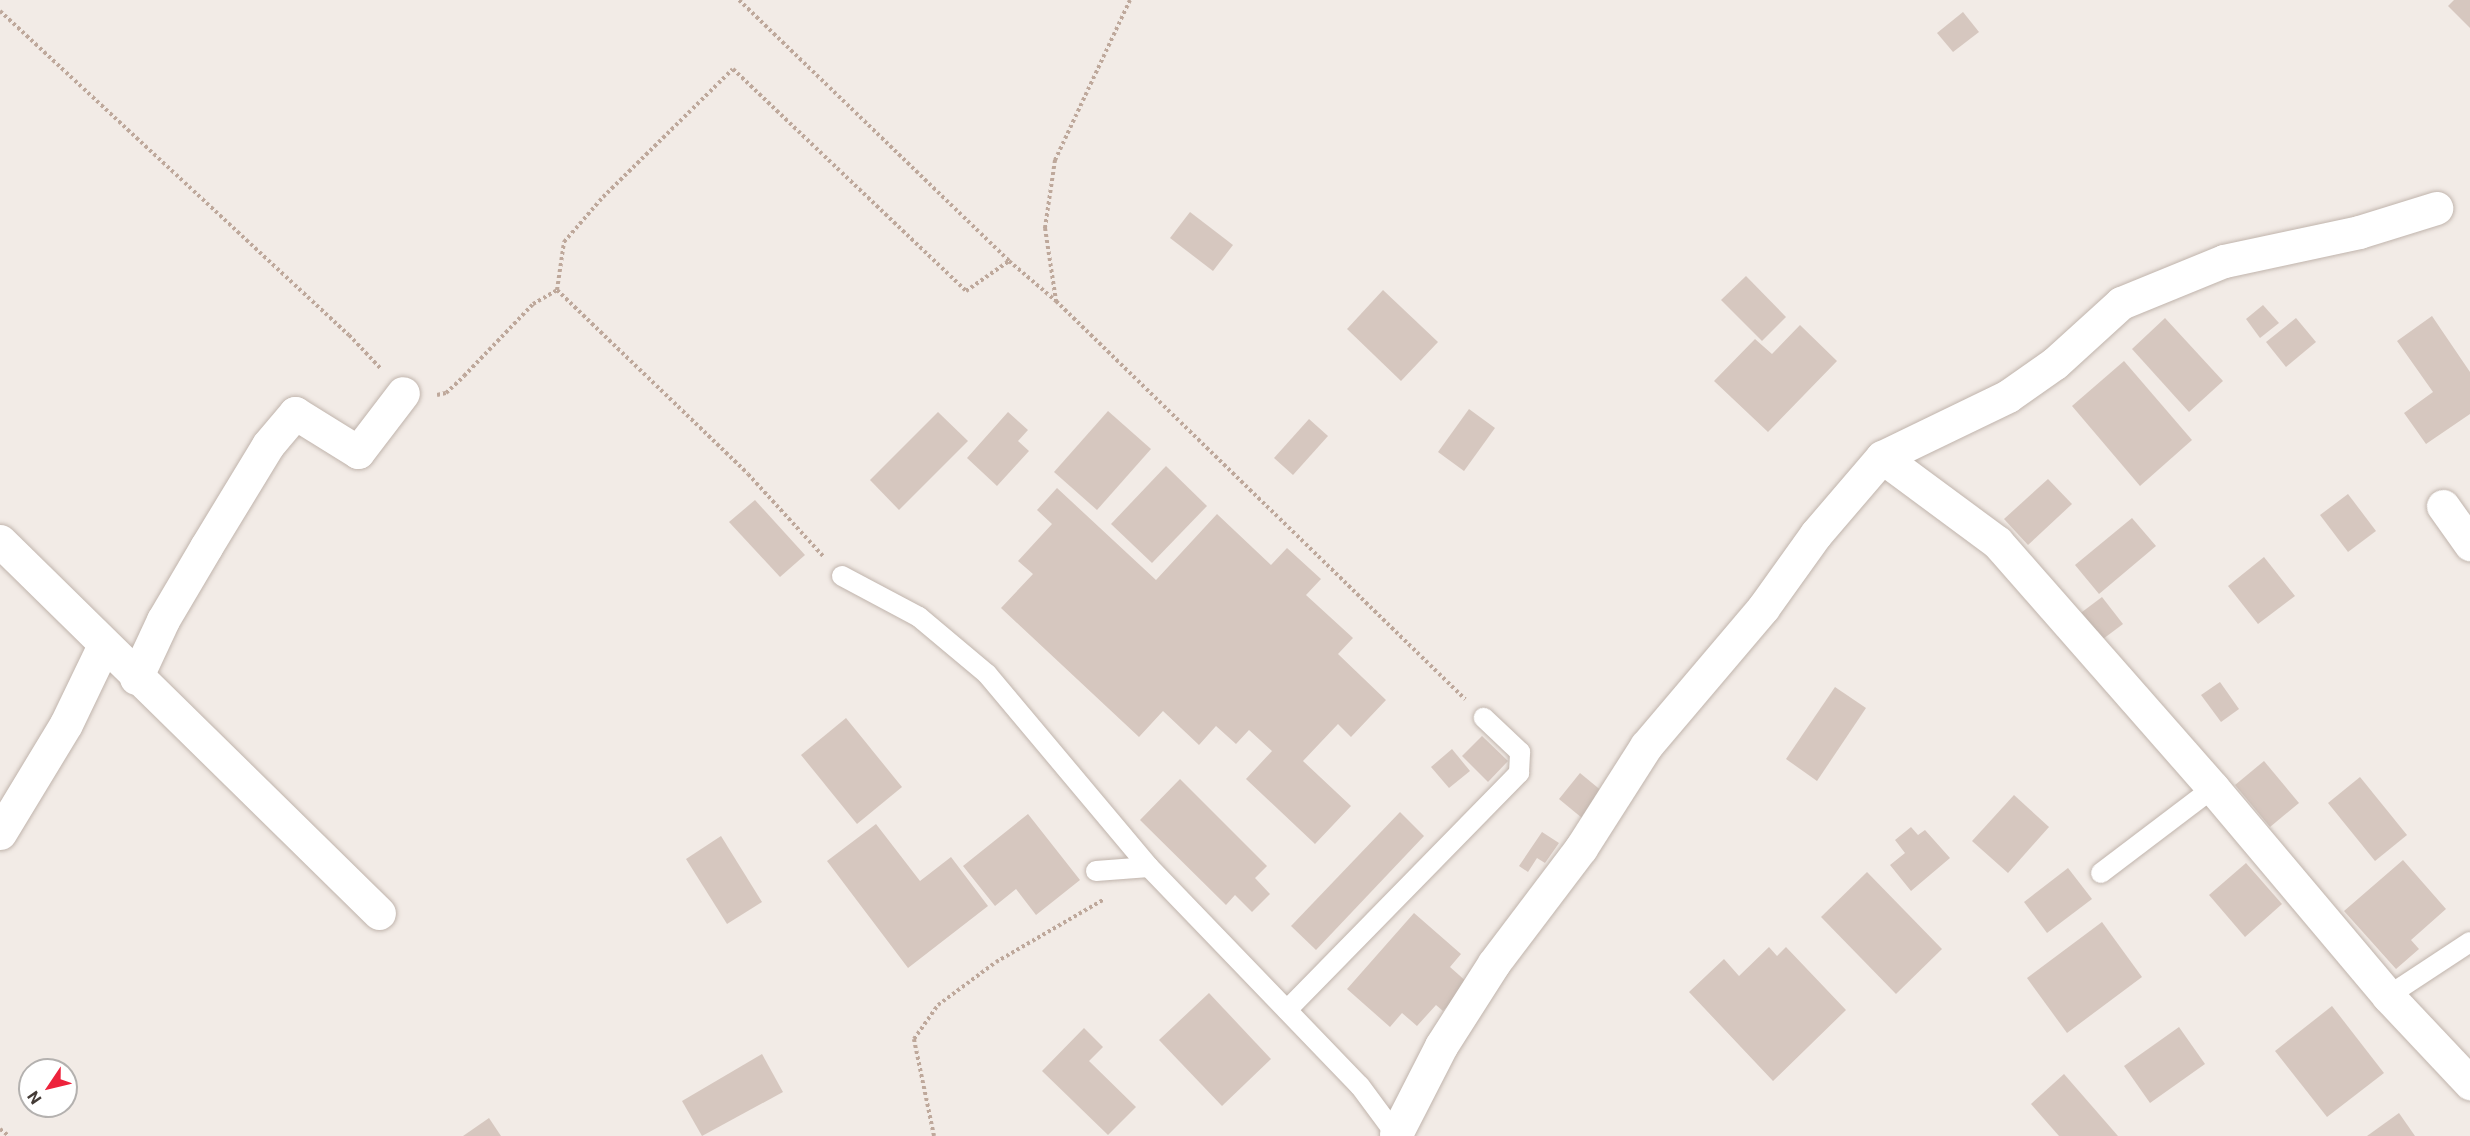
<!DOCTYPE html>
<style>
body{margin:0}
#map{position:relative;width:2470px;height:1136px;overflow:hidden;background:#f2ebe6;font-family:Roboto,sans-serif}
div>[style]{position:absolute}
.building>*{inset:0;background:#d6c7bf}
.path>*{height:4px;margin-top:-2px;transform-origin:0;background:repeating-linear-gradient(90deg,#bea89b 0 3px,transparent 0 6px)}
.roads{filter:drop-shadow(0 0 2px #c0b4ac) drop-shadow(0 0 2px #c0b4ac)}
.service>*{height:20px;margin:-10px;padding:0 10px;transform-origin:10px;border-radius:10px;background:#fff}
.minor>*{height:33px;margin:-16.5px;padding:0 16.5px;transform-origin:16.5px;border-radius:16.5px;background:#fff}
span{translate:-50% -50%;white-space:nowrap;text-align:center;line-height:1.15;-webkit-text-stroke:4.5px #fff;paint-order:stroke}
.north{position:absolute;left:18px;top:1058px;width:60px;height:60px;box-sizing:border-box;background:#fff;border:2px solid #b4b1af;border-radius:50%;rotate:235deg;font-size:16px;font-weight:700;line-height:24px;text-align:center;color:#443b36}
.north::after{content:'';display:block;margin:auto;width:21px;height:27px;background:#ed223b;clip-path:polygon(50% 0,100% 100%,50% 72%,0 100%)}
</style>
<div id="map">
<div class="building">
<div style="clip-path:polygon(2454px 0,2470px 0,2470px 28px,2448px 6px)"></div>
<div style="clip-path:polygon(1963px 12px,1979px 32px,1953px 52px,1937px 33px)"></div>
<div style="clip-path:polygon(1190px 212px,1233px 245px,1213px 271px,1170px 238px)"></div>
<div style="clip-path:polygon(1746px 276px,1786px 317px,1762px 341px,1721px 300px)"></div>
<div style="clip-path:polygon(1383px 290px,1438px 342px,1401px 381px,1347px 329px)"></div>
<div style="clip-path:polygon(2263px 305px,2279px 323px,2260px 338px,2246px 319px)"></div>
<div style="clip-path:polygon(2432px 316px,2470px 372px,2470px 414px,2426px 444px,2404px 413px,2433px 392px,2397px 341px)"></div>
<div style="clip-path:polygon(2165px 318px,2223px 381px,2189px 412px,2132px 349px)"></div>
<div style="clip-path:polygon(2296px 318px,2316px 342px,2286px 367px,2266px 342px)"></div>
<div style="clip-path:polygon(1800px 325px,1837px 361px,1768px 432px,1714px 381px,1755px 339px,1772px 354px)"></div>
<div style="clip-path:polygon(2124px 361px,2192px 440px,2140px 486px,2072px 406px)"></div>
<div style="clip-path:polygon(1469px 409px,1495px 428px,1464px 471px,1438px 452px)"></div>
<div style="clip-path:polygon(1108px 411px,1151px 449px,1097px 510px,1054px 472px)"></div>
<div style="clip-path:polygon(938px 412px,968px 441px,899px 510px,870px 480px)"></div>
<div style="clip-path:polygon(1008px 412px,1028px 430px,1018px 441px,1029px 451px,997px 486px,967px 458px)"></div>
<div style="clip-path:polygon(1309px 419px,1328px 436px,1293px 475px,1274px 458px)"></div>
<div style="clip-path:polygon(1166px 466px,1207px 506px,1152px 563px,1111px 524px)"></div>
<div style="clip-path:polygon(2048px 479px,2072px 504px,2028px 545px,2004px 519px)"></div>
<div style="clip-path:polygon(1057px 488px,1156px 580px,1217px 514px,1271px 565px,1287px 548px,1321px 579px,1306px 595px,1353px 638px,1338px 654px,1386px 700px,1351px 737px,1338px 724px,1303px 761px,1351px 806px,1315px 844px,1246px 779px,1272px 751px,1249px 730px,1236px 744px,1216px 726px,1199px 745px,1163px 711px,1139px 737px,1001px 608px,1033px 574px,1018px 561px,1052px 524px,1037px 510px)"></div>
<div style="clip-path:polygon(2348px 494px,2376px 531px,2348px 552px,2320px 515px)"></div>
<div style="clip-path:polygon(755px 500px,805px 555px,780px 577px,729px 522px)"></div>
<div style="clip-path:polygon(2132px 518px,2156px 546px,2099px 594px,2075px 565px)"></div>
<div style="clip-path:polygon(2264px 557px,2295px 596px,2258px 624px,2228px 586px)"></div>
<div style="clip-path:polygon(2102px 597px,2123px 624px,2099px 642px,2078px 615px)"></div>
<div style="clip-path:polygon(2220px 682px,2239px 709px,2221px 722px,2201px 695px)"></div>
<div style="clip-path:polygon(1835px 687px,1866px 708px,1817px 781px,1786px 759px)"></div>
<div style="clip-path:polygon(846px 718px,902px 787px,857px 824px,801px 755px)"></div>
<div style="clip-path:polygon(1482px 736px,1508px 761px,1488px 782px,1462px 756px)"></div>
<div style="clip-path:polygon(1452px 749px,1470px 771px,1449px 788px,1431px 767px)"></div>
<div style="clip-path:polygon(2264px 761px,2299px 803px,2270px 827px,2235px 785px)"></div>
<div style="clip-path:polygon(1580px 773px,1603px 792px,1582px 818px,1559px 799px)"></div>
<div style="clip-path:polygon(2360px 777px,2407px 835px,2375px 861px,2328px 803px)"></div>
<div style="clip-path:polygon(1180px 779px,1267px 866px,1255px 878px,1270px 894px,1252px 912px,1235px 895px,1226px 905px,1140px 820px)"></div>
<div style="clip-path:polygon(2014px 795px,2049px 827px,2008px 873px,1972px 841px)"></div>
<div style="clip-path:polygon(1400px 812px,1424px 836px,1316px 950px,1291px 926px)"></div>
<div style="clip-path:polygon(1028px 814px,1080px 880px,1036px 915px,1016px 889px,995px 906px,963px 866px)"></div>
<div style="clip-path:polygon(876px 824px,920px 881px,951px 857px,988px 906px,908px 968px,827px 861px)"></div>
<div style="clip-path:polygon(1911px 827px,1918px 835px,1925px 830px,1950px 858px,1911px 891px,1890px 865px,1905px 853px,1895px 840px)"></div>
<div style="clip-path:polygon(1542px 832px,1559px 843px,1545px 863px,1537px 858px,1528px 872px,1519px 866px)"></div>
<div style="clip-path:polygon(721px 836px,762px 902px,727px 924px,686px 859px)"></div>
<div style="clip-path:polygon(2403px 860px,2446px 909px,2411px 940px,2419px 949px,2396px 969px,2344px 911px)"></div>
<div style="clip-path:polygon(2246px 863px,2282px 904px,2245px 937px,2209px 895px)"></div>
<div style="clip-path:polygon(2068px 868px,2092px 899px,2047px 933px,2024px 902px)"></div>
<div style="clip-path:polygon(1867px 872px,1942px 949px,1896px 994px,1821px 917px)"></div>
<div style="clip-path:polygon(1414px 913px,1461px 954px,1450px 967px,1468px 983px,1443px 1011px,1436px 1005px,1417px 1026px,1402px 1013px,1390px 1027px,1347px 989px)"></div>
<div style="clip-path:polygon(2102px 922px,2142px 977px,2067px 1033px,2027px 978px)"></div>
<div style="clip-path:polygon(1769px 947px,1777px 956px,1786px 947px,1846px 1010px,1773px 1081px,1689px 992px,1724px 959px,1739px 976px)"></div>
<div style="clip-path:polygon(1209px 993px,1271px 1059px,1222px 1106px,1159px 1040px)"></div>
<div style="clip-path:polygon(2332px 1006px,2384px 1073px,2327px 1117px,2275px 1051px)"></div>
<div style="clip-path:polygon(2179px 1027px,2205px 1064px,2150px 1103px,2124px 1066px)"></div>
<div style="clip-path:polygon(1084px 1028px,1103px 1047px,1089px 1061px,1136px 1107px,1108px 1135px,1042px 1071px)"></div>
<div style="clip-path:polygon(762px 1054px,783px 1092px,702px 1136px,682px 1101px)"></div>
<div style="clip-path:polygon(2064px 1074px,2118px 1136px,2059px 1136px,2031px 1104px)"></div>
<div style="clip-path:polygon(2399px 1113px,2415px 1136px,2367px 1136px)"></div>
<div style="clip-path:polygon(489px 1118px,501px 1136px,463px 1136px)"></div>
</div>
<div class="path">
<div style="left:739px;top:0;width:376px;rotate:44deg"></div>
<div style="left:1009px;top:261px;width:62px;rotate:40.4deg"></div>
<div style="left:1130px;top:0;width:177px;rotate:115.1deg"></div>
<div style="left:1055px;top:160px;width:69px;rotate:98.4deg"></div>
<div style="left:1045px;top:228px;width:74px;rotate:81.4deg"></div>
<div style="left:1056px;top:301px;width:571px;rotate:44.22deg"></div>
<div style="left:0;top:11px;width:476px;rotate:42.9deg"></div>
<div style="left:349px;top:335px;width:47px;rotate:46.7deg"></div>
<div style="left:557px;top:290px;width:49px;rotate:-81.7deg"></div>
<div style="left:564px;top:242px;width:60px;rotate:-49.1deg"></div>
<div style="left:603px;top:197px;width:182px;rotate:-44.6deg"></div>
<div style="left:733px;top:69px;width:322px;rotate:43.6deg"></div>
<div style="left:966px;top:291px;width:52px;rotate:-34.9deg"></div>
<div style="left:437px;top:395px;width:9px;rotate:-13deg"></div>
<div style="left:446px;top:393px;width:25px;rotate:-43deg"></div>
<div style="left:464px;top:376px;width:100px;rotate:-46.2deg"></div>
<div style="left:533px;top:304px;width:28px;rotate:-30deg"></div>
<div style="left:557px;top:290px;width:265px;rotate:43.9deg"></div>
<div style="left:748px;top:474px;width:111px;rotate:47.6deg"></div>
<div style="left:0;top:1129px;width:11px;rotate:38deg"></div>
<div style="left:934px;top:1136px;width:99px;rotate:-101.7deg"></div>
<div style="left:914px;top:1039px;width:42px;rotate:-54.8deg"></div>
<div style="left:938px;top:1005px;width:72px;rotate:-36.6deg"></div>
<div style="left:996px;top:962px;width:124px;rotate:-30.1deg"></div>
</div>
<div class="roads">
<div class="service">
<div style="left:842px;top:576px;width:87px;rotate:28deg"></div>
<div style="left:919px;top:617px;width:89px;rotate:40deg"></div>
<div style="left:987px;top:674px;width:252px;rotate:50deg"></div>
<div style="left:1096px;top:871px;width:53px;rotate:-4.3deg"></div>
<div style="left:1149px;top:867px;width:304px;rotate:46.1deg"></div>
<div style="left:1360px;top:1086px;width:62px;rotate:53.5deg"></div>
<div style="left:2101px;top:873px;width:141px;rotate:-37.2deg"></div>
<div style="left:2388px;top:996px;width:98px;rotate:-33.4deg"></div>
<div style="left:1287px;top:1010px;width:332px;rotate:-45.6deg"></div>
<div style="left:1519px;top:773px;width:21px;rotate:-87deg"></div>
<div style="left:1520px;top:752px;width:50px;rotate:-136.6deg"></div>
</div>
<div class="minor">
<div style="left:1882px;top:457px;width:143px;rotate:36.5deg"></div>
<div style="left:1997px;top:542px;width:327px;rotate:48.7deg"></div>
<div style="left:2213px;top:788px;width:272px;rotate:49.9deg"></div>
<div style="left:2388px;top:996px;width:120px;rotate:46.7deg"></div>
<div style="left:2443px;top:506px;width:47px;rotate:54.6deg"></div>
<div style="left:0;top:541px;width:531px;rotate:44.47deg"></div>
<div style="left:136px;top:678px;width:64px;rotate:-65deg"></div>
<div style="left:163px;top:620px;width:85px;rotate:-59.5deg"></div>
<div style="left:206px;top:547px;width:119px;rotate:-58.7deg"></div>
<div style="left:268px;top:445px;width:42px;rotate:-49.8deg"></div>
<div style="left:295px;top:413px;width:74px;rotate:31.8deg"></div>
<div style="left:358px;top:452px;width:74px;rotate:-52.7deg"></div>
<div style="left:0;top:833px;width:127px;rotate:-58.8deg"></div>
<div style="left:66px;top:724px;width:88px;rotate:-64.3deg"></div>
<div style="left:1396px;top:1134px;width:99px;rotate:-62.9deg"></div>
<div style="left:1441px;top:1046px;width:98px;rotate:-57.4deg"></div>
<div style="left:1494px;top:963px;width:144px;rotate:-52.9deg"></div>
<div style="left:1581px;top:848px;width:121px;rotate:-57.5deg"></div>
<div style="left:1646px;top:746px;width:181px;rotate:-49.7deg"></div>
<div style="left:1763px;top:608px;width:91px;rotate:-54.4deg"></div>
<div style="left:1816px;top:534px;width:101px;rotate:-49.4deg"></div>
<div style="left:1882px;top:457px;width:140px;rotate:-25.8deg"></div>
<div style="left:2008px;top:396px;width:57px;rotate:-35.1deg"></div>
<div style="left:2055px;top:363px;width:89px;rotate:-42.3deg"></div>
<div style="left:2121px;top:303px;width:111px;rotate:-22.2deg"></div>
<div style="left:2224px;top:261px;width:138px;rotate:-12.1deg"></div>
<div style="left:2359px;top:232px;width:81px;rotate:-17.3deg"></div>
</div>
</div>
<div class="north">N</div>
</div>
